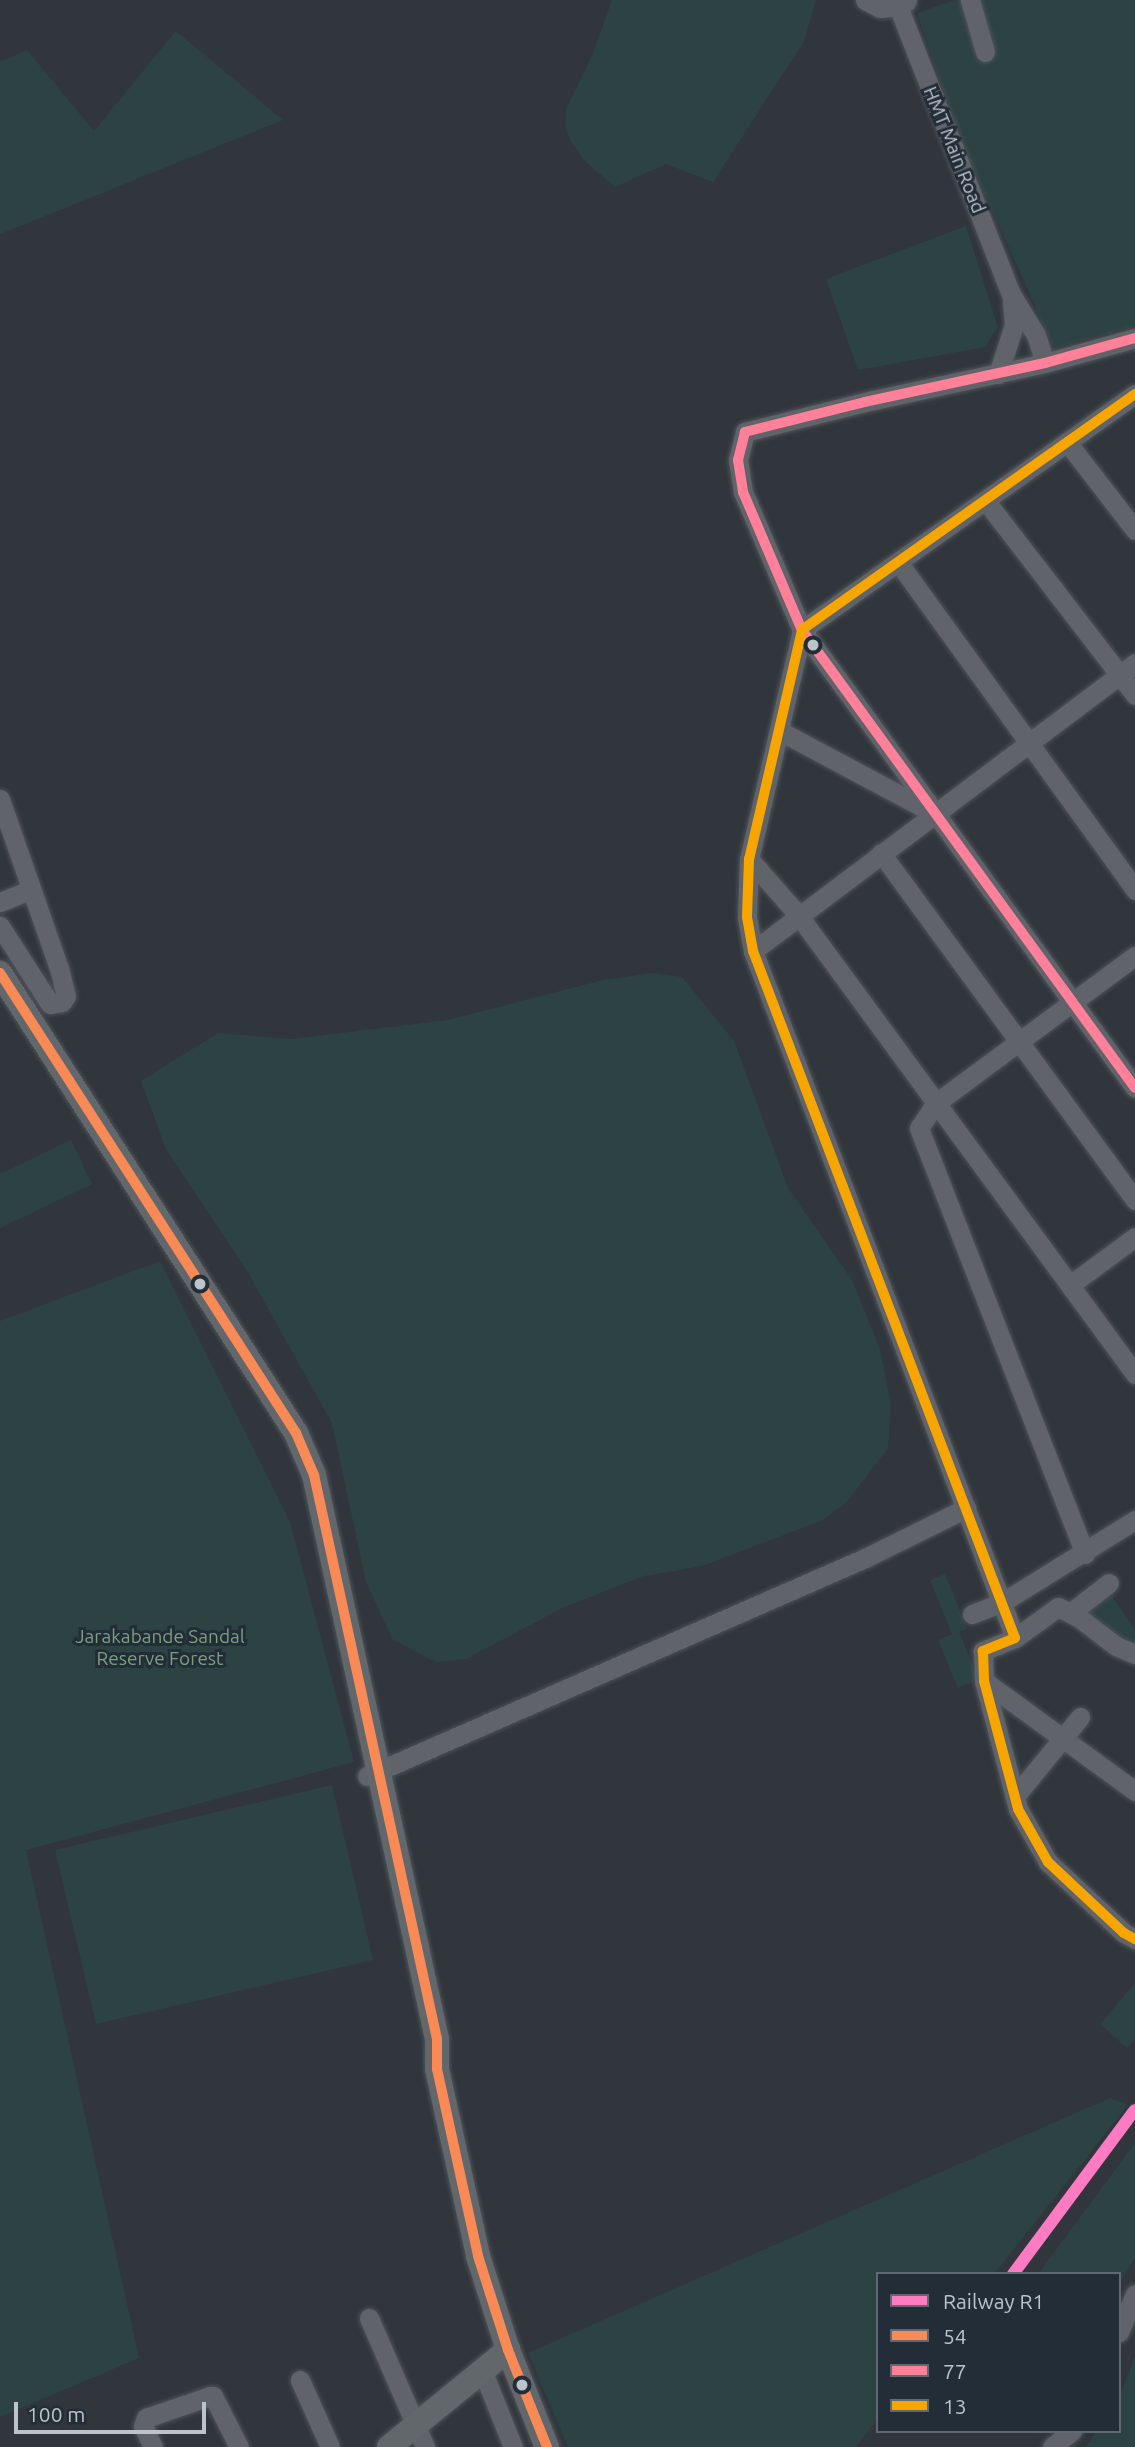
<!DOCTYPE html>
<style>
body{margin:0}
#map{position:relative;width:1135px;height:2447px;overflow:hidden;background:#30363c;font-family:Ubuntu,sans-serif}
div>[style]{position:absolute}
.green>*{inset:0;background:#2d4343}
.roads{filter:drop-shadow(0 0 2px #4e5257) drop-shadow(0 0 2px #4e5257)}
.minor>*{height:19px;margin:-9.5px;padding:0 9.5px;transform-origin:9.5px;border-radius:9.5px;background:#60646a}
.major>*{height:24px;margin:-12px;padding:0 12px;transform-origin:12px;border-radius:12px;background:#62676c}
.bus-1>*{height:10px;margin:-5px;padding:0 5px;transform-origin:5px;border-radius:5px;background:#f98a56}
.bus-2>*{height:10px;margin:-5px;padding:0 5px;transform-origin:5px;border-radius:5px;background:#ff8098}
.bus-3>*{height:10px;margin:-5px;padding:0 5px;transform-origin:5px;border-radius:5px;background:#f7a600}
.rail-1>*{height:12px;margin:-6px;padding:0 6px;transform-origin:6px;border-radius:6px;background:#fe7ac1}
.dots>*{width:19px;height:19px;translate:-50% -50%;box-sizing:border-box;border:4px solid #232d37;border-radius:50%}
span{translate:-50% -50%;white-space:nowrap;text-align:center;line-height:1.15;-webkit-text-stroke:6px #232d37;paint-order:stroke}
.street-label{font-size:19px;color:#bbc3cb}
.park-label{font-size:19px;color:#7c9f80}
.legend{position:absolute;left:876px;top:2272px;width:245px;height:161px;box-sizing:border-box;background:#232d37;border:2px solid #606972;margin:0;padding:9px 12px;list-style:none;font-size:21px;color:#bbc3cb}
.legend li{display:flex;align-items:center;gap:14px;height:35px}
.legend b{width:35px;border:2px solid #606972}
.scale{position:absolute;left:14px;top:2402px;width:192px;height:32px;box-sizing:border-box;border:4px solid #bbc3cb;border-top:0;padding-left:9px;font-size:21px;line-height:24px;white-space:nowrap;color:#bbc3cb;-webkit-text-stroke:5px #232d37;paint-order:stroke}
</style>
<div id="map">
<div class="green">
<div style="clip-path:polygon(612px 0,816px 0,804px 41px,713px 182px,666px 164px,615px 187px,585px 161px,570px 140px,565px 125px,566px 109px,592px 56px)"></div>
<div style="clip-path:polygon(955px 0,1135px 0,1135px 326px,1054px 348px,961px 141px,917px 13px)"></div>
<div style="clip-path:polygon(176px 31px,283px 120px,0 234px,0 62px,27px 50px,94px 131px)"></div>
<div style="clip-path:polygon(966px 226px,998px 328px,985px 347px,858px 370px,826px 279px)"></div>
<div style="clip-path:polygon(653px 973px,682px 977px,734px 1041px,788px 1188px,852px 1280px,880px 1349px,891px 1404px,888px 1448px,847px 1502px,821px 1521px,702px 1566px,644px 1576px,564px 1607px,466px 1659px,436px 1662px,393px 1640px,366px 1582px,332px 1423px,246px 1269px,166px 1149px,141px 1081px,218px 1033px,292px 1039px,448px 1020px,603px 980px)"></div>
<div style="clip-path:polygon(71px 1140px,92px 1184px,0 1228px,0 1174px)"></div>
<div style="clip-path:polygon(160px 1261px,290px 1522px,354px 1762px,26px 1850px,139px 2358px,0 2417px,0 1321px)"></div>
<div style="clip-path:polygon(945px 1574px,967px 1629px,959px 1632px,979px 1680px,958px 1688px,938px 1640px,952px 1634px,930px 1580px)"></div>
<div style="clip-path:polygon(1111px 1595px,1135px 1629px,1135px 1644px,1127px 1647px,1081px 1609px)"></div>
<div style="clip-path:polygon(332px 1785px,373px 1960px,96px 2024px,55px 1850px)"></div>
<div style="clip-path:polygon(1135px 1983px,1135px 2039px,1127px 2048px,1100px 2024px)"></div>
<div style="clip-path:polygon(1110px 2098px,1128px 2105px,994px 2274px,878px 2274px,878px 2419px,856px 2447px,568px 2447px,528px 2353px)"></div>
<div style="clip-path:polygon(1135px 2143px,1135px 2257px,1119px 2284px,1119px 2274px,1038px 2274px)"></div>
<div style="clip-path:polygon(1135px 2356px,1135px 2447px,1086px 2447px,1097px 2431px,1119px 2431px,1119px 2399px)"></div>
</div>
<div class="roads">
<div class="minor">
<div style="left:865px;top:0;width:17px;rotate:28deg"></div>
<div style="left:880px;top:8px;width:18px;rotate:-6deg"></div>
<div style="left:898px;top:6px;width:10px;rotate:-29deg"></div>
<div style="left:970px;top:0;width:54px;rotate:73.9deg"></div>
<div style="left:898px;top:6px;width:309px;rotate:68.6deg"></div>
<div style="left:1011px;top:294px;width:48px;rotate:58.6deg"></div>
<div style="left:1036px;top:335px;width:29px;rotate:72deg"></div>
<div style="left:1135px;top:338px;width:93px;rotate:164.5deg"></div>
<div style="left:1045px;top:363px;width:184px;rotate:167.8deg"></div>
<div style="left:865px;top:402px;width:124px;rotate:166deg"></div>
<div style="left:745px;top:432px;width:29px;rotate:104deg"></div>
<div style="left:738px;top:460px;width:32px;rotate:81deg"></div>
<div style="left:743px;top:492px;width:150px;rotate:66.9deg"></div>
<div style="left:802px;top:630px;width:566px;rotate:53.98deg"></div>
<div style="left:998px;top:374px;width:52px;rotate:-71.9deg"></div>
<div style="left:1014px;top:325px;width:23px;rotate:-95deg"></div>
<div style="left:1135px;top:394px;width:408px;rotate:144.7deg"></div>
<div style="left:802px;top:630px;width:235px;rotate:103deg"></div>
<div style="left:749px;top:859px;width:58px;rotate:92deg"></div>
<div style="left:747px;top:917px;width:35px;rotate:80deg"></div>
<div style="left:753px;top:951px;width:735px;rotate:69.12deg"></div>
<div style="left:1015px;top:1638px;width:35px;rotate:158deg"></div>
<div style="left:983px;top:1651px;width:30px;rotate:88deg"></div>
<div style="left:984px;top:1681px;width:132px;rotate:75.1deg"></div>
<div style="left:1018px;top:1809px;width:61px;rotate:60.5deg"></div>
<div style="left:1048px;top:1862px;width:104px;rotate:43.1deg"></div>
<div style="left:1124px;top:1933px;width:13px;rotate:29deg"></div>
<div style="left:1067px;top:442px;width:111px;rotate:52.3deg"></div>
<div style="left:985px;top:500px;width:246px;rotate:52.4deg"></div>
<div style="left:898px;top:562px;width:405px;rotate:54.1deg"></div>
<div style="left:780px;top:731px;width:170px;rotate:28.1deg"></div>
<div style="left:0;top:799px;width:179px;rotate:70.8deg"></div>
<div style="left:59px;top:968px;width:29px;rotate:76deg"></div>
<div style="left:66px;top:996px;width:7px;rotate:124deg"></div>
<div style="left:62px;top:1002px;width:12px;rotate:171deg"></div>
<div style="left:50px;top:1004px;width:93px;rotate:-122.7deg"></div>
<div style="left:881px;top:853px;width:430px;rotate:53.8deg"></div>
<div style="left:749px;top:859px;width:76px;rotate:48.7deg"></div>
<div style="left:799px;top:916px;width:568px;rotate:53.74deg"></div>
<div style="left:0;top:902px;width:32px;rotate:-22deg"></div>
<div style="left:753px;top:951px;width:478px;rotate:-37deg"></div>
<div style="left:1070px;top:1285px;width:81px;rotate:-36.4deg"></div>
<div style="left:1085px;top:1554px;width:457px;rotate:-111.3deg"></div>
<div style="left:919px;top:1128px;width:30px;rotate:-56deg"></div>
<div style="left:936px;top:1103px;width:247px;rotate:-36.5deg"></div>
<div style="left:1070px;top:1613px;width:49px;rotate:-37.6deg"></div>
<div style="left:972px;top:1614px;width:31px;rotate:-21deg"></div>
<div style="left:1001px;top:1603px;width:158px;rotate:-31.8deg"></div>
<div style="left:1015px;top:1638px;width:53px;rotate:-35.8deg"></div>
<div style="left:1058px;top:1607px;width:22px;rotate:27deg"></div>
<div style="left:1078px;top:1617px;width:48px;rotate:37.3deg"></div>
<div style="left:1116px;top:1646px;width:21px;rotate:23deg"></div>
<div style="left:984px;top:1681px;width:187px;rotate:36.1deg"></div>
<div style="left:367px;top:1776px;width:544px;rotate:-23.64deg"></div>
<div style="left:865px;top:1558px;width:113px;rotate:-26.3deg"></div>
<div style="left:1016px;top:1795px;width:101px;rotate:-50.6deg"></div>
<div style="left:369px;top:2318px;width:141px;rotate:66.5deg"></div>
<div style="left:1119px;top:2332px;width:41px;rotate:-67.2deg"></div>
<div style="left:483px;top:2372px;width:81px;rotate:68.2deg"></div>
<div style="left:300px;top:2380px;width:73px;rotate:65.9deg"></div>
<div style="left:153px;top:2447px;width:23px;rotate:-115deg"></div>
<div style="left:143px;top:2426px;width:9px;rotate:-69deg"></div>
<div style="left:146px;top:2418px;width:68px;rotate:-19deg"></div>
<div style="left:210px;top:2396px;width:3px"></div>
<div style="left:213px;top:2396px;width:57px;rotate:63deg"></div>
<div style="left:1052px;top:2447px;width:26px;rotate:-39deg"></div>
</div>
<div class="major">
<div style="left:0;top:973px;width:547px;rotate:57.24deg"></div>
<div style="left:296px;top:1433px;width:46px;rotate:66.8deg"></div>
<div style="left:314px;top:1475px;width:577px;rotate:77.7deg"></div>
<div style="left:437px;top:2039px;width:30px;rotate:90deg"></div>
<div style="left:437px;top:2069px;width:191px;rotate:77.6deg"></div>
<div style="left:478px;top:2256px;width:99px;rotate:72.3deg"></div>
<div style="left:508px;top:2350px;width:105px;rotate:68.1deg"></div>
<div style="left:389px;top:2447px;width:154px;rotate:-39.2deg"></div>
</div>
</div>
<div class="bus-1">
<div style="left:0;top:973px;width:547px;rotate:57.24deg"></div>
<div style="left:296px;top:1433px;width:46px;rotate:66.8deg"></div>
<div style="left:314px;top:1475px;width:577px;rotate:77.7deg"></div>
<div style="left:437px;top:2039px;width:30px;rotate:90deg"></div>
<div style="left:437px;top:2069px;width:191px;rotate:77.6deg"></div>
<div style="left:478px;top:2256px;width:99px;rotate:72.3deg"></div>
<div style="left:508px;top:2350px;width:105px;rotate:68.1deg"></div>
</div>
<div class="bus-2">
<div style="left:1135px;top:338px;width:93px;rotate:164.5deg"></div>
<div style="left:1045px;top:363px;width:184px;rotate:167.8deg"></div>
<div style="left:865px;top:402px;width:124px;rotate:166deg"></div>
<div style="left:745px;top:432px;width:29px;rotate:104deg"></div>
<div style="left:738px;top:460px;width:32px;rotate:81deg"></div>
<div style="left:743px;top:492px;width:150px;rotate:66.9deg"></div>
<div style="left:802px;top:630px;width:566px;rotate:53.98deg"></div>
</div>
<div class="bus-3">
<div style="left:1135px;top:394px;width:408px;rotate:144.7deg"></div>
<div style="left:802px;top:630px;width:235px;rotate:103deg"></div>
<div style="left:749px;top:859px;width:58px;rotate:92deg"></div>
<div style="left:747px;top:917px;width:35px;rotate:80deg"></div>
<div style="left:753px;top:951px;width:735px;rotate:69.12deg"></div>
<div style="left:1015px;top:1638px;width:35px;rotate:158deg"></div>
<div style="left:983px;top:1651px;width:30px;rotate:88deg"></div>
<div style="left:984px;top:1681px;width:132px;rotate:75.1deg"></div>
<div style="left:1018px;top:1809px;width:61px;rotate:60.5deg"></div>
<div style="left:1048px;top:1862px;width:104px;rotate:43.1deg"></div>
<div style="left:1124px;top:1933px;width:13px;rotate:29deg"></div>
</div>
<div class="rail-1">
<div style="left:1013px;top:2274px;width:204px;rotate:-53.4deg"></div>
</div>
<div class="dots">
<div style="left:813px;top:645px;background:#bbc3cb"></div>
<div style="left:200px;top:1284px;background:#bbc3cb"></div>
<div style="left:522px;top:2385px;background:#bbc3cb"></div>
</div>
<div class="street-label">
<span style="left:954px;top:150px;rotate:68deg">HMT Main Road</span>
</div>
<div class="park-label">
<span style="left:160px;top:1648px">Jarakabande Sandal<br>Reserve Forest</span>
</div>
<ul class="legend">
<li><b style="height:9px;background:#fe7ac1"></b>Railway R1</li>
<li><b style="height:9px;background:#f98a56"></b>54</li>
<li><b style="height:9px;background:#ff8098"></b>77</li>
<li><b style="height:9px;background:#f7a600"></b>13</li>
</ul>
<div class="scale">100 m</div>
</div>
